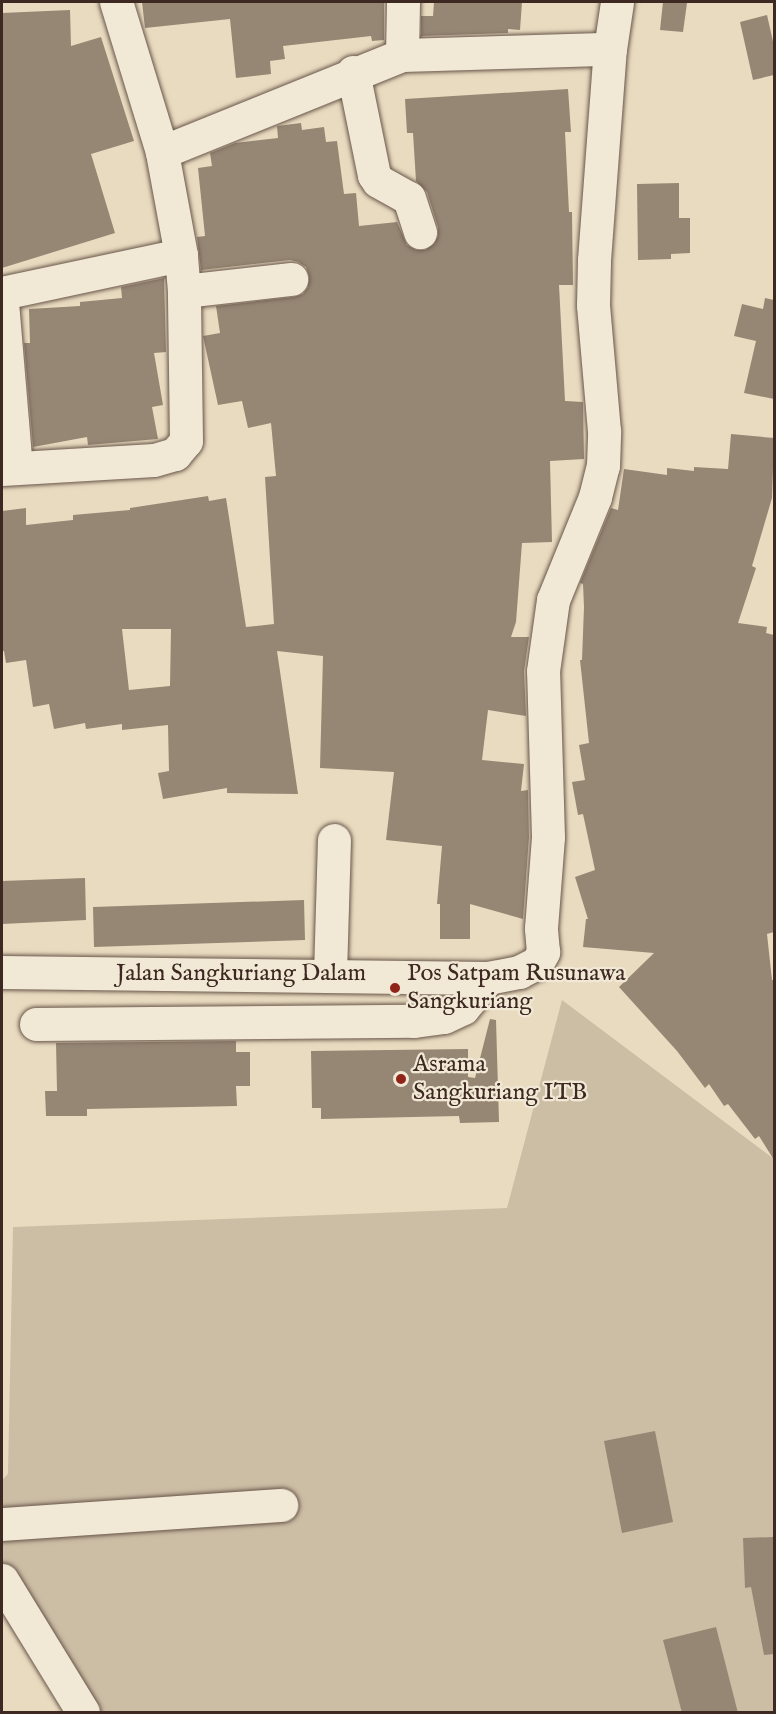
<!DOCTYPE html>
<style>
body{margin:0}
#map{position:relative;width:776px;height:1714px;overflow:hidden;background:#e9dbc0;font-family:"IM FELL English",serif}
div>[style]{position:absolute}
.green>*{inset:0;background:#ccbda5}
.building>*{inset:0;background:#968674}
.roads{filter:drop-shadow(0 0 2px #685649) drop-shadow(0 0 2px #685649)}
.minor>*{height:33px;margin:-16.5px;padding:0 16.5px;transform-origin:16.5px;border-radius:16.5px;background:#f1e8d6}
.dots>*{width:16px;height:16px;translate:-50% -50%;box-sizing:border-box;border:3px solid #f1e8d6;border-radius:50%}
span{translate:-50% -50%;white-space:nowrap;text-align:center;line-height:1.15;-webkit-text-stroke:4.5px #f1e8d6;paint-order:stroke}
.street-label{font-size:24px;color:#3d2921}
.poi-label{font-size:24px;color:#3d2921}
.left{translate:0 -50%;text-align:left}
.frame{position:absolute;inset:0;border:3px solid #3d2921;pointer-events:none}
</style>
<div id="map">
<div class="green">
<div style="clip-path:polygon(562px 1000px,774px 1159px,774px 1712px,67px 1712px,2px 1602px,2px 1480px,8px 1474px,13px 1227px,507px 1208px)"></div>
</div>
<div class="building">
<div style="clip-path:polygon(142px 2px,384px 2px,384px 40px,372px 41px,371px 36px,283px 46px,285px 59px,270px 61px,271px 74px,236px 78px,230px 19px,145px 28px)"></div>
<div style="clip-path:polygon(434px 2px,522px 2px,520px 30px,508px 29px,508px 33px,421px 36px,421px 16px,433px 16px)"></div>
<div style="clip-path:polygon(663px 2px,687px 3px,683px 32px,660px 30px)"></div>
<div style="clip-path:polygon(70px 10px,71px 46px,101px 37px,134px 141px,91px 154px,115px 233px,2px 268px,2px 13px)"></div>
<div style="clip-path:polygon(767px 15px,774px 46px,774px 75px,753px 80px,740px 22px)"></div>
<div style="clip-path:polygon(evenodd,568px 89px,571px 132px,565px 132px,569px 212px,572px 212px,573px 285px,559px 285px,565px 401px,583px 402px,584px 459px,550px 461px,552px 542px,522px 543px,516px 622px,511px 637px,529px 637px,524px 671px,526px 716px,488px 710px,482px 760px,524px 764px,521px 791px,528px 790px,529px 837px,523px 919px,470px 904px,470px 939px,440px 939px,440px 904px,437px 904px,442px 846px,386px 840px,394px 772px,320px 768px,323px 656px,277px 651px,298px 794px,227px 793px,227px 788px,163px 799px,158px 773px,169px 771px,168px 725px,122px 730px,122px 724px,86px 729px,85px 723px,54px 729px,49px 704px,33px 707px,26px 660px,6px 663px,4px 651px,2px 651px,2px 511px,26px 508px,26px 525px,73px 520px,73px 515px,130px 510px,130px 508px,208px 496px,209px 501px,226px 498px,246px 627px,274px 624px,265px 477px,276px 476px,271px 423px,248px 428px,242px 401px,218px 405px,203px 336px,220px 333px,216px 306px,294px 297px,303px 294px,308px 287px,309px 276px,306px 267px,298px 262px,290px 260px,201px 270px,197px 237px,205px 236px,198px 168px,212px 166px,210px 153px,235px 143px,278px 138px,277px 126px,301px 123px,302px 130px,324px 127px,326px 142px,337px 141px,344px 194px,356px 193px,359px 226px,397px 222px,407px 245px,416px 250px,425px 250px,434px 244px,438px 236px,438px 227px,427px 192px,416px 181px,413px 133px,407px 133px,405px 99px,568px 89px,122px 629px,171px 629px,170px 686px,129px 690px,122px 629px)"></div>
<div style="clip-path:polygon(679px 183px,679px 218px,690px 218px,690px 253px,671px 254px,671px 259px,638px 260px,637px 184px)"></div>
<div style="clip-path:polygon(164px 278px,166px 352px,154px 353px,163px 405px,152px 407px,158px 439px,88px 445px,87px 437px,33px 447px,24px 343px,30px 343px,29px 309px,80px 306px,80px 302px,122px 298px,121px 287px)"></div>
<div style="clip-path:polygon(765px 298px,774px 300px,774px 399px,744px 393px,756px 341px,734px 336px,742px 304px,763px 309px)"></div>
<div style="clip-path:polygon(731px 434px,774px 438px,772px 498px,752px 566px,756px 568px,738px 623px,767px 627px,766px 633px,774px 635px,774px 932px,767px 934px,772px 980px,774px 980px,774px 1160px,759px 1136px,755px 1139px,728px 1104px,724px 1106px,709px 1084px,705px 1088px,677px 1051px,619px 987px,654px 953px,583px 947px,586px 919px,588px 919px,575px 877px,595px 870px,583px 814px,578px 815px,572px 782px,585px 780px,579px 745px,589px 743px,580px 660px,582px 660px,584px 607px,583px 584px,580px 583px,611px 508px,618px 510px,624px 469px,667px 475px,667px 468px,694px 471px,694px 467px,728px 469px)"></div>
<div style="clip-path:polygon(85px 878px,86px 920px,2px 924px,2px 881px)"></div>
<div style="clip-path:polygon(304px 900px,305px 940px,94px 947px,93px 907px)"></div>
<div style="clip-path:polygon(490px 1019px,496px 1020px,499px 1122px,460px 1123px,459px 1116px,321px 1119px,321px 1108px,312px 1108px,311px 1051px,468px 1049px,468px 1077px,475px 1078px)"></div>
<div style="clip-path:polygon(236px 1041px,236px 1052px,250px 1052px,250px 1086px,236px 1086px,237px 1106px,87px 1109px,87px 1116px,46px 1116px,45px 1091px,57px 1091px,56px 1043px)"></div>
<div style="clip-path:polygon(655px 1431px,673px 1522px,622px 1533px,604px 1441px)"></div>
<div style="clip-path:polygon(774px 1537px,774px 1654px,764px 1655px,751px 1587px,745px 1588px,743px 1538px)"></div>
<div style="clip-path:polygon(716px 1627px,738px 1713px,682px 1713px,663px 1640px)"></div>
</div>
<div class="roads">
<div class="minor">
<div style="left:402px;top:55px;width:53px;rotate:-88.9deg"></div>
<div style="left:353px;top:72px;width:105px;rotate:78.5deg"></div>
<div style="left:374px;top:175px;width:7px;rotate:56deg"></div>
<div style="left:378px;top:181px;width:35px;rotate:29deg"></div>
<div style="left:409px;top:198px;width:36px;rotate:72deg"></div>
<div style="left:162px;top:152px;width:259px;rotate:-22deg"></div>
<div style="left:402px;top:55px;width:208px;rotate:-1.7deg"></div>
<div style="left:184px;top:291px;width:108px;rotate:-6.4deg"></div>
<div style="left:2px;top:293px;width:183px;rotate:-12deg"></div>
<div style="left:2px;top:302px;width:166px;rotate:85.2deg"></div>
<div style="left:2px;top:469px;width:152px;rotate:-3.4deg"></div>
<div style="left:154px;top:460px;width:22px;rotate:-16deg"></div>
<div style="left:175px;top:454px;width:17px;rotate:-50deg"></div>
<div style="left:186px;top:441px;width:150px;rotate:-90.8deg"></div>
<div style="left:184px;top:291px;width:36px;rotate:-95deg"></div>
<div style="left:181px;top:255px;width:105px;rotate:-100.5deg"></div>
<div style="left:162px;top:152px;width:157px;rotate:-107deg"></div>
<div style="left:2px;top:972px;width:486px;rotate:0.7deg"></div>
<div style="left:488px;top:978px;width:32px;rotate:-11deg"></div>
<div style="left:519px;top:972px;width:20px;rotate:-27deg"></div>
<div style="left:537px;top:963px;width:13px;rotate:-61deg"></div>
<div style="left:543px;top:952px;width:24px;rotate:-95deg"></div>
<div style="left:541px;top:928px;width:91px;rotate:-85.6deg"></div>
<div style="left:548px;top:837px;width:166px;rotate:-91.7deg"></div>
<div style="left:543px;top:671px;width:72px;rotate:-82deg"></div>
<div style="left:553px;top:600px;width:111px;rotate:-67.8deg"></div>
<div style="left:595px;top:497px;width:32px;rotate:-76deg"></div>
<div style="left:603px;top:466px;width:35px;rotate:-88deg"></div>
<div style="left:604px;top:431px;width:126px;rotate:-95deg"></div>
<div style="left:593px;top:305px;width:45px;rotate:-88.7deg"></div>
<div style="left:594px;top:260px;width:212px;rotate:-85.7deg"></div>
<div style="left:610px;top:49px;width:48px;rotate:-81.5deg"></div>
<div style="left:330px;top:974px;width:134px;rotate:-88.3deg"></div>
<div style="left:36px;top:1024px;width:378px;rotate:-0.5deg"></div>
<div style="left:414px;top:1021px;width:30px;rotate:-8deg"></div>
<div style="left:444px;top:1017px;width:21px;rotate:-25deg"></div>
<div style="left:463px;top:1008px;width:39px;rotate:-50deg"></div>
<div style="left:2px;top:1524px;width:280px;rotate:-3.9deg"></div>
<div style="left:2px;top:1580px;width:155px;rotate:58.5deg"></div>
</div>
</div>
<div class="dots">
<div style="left:395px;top:988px;background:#8f2418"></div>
<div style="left:401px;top:1079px;background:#8f2418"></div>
</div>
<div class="street-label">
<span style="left:241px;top:974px">Jalan Sangkuriang Dalam</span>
</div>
<div class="poi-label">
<span class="left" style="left:407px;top:988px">Pos Satpam Rusunawa<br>Sangkuriang</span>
<span class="left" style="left:413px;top:1079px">Asrama<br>Sangkuriang ITB</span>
</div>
<div class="frame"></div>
</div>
